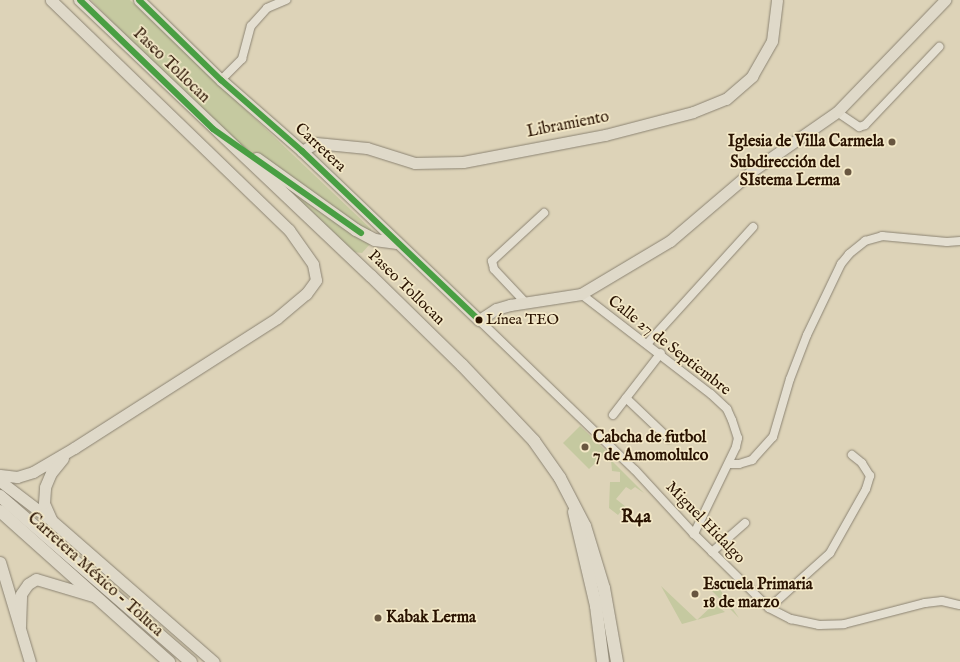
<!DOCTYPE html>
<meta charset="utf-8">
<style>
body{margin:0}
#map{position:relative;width:960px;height:662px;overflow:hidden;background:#ddd3b8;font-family:"IM FELL English",serif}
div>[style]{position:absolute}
.green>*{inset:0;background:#c5c9a0}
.roads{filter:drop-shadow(0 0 1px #8c8473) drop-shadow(0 0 1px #8c8473)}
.minor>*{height:8px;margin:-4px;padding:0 4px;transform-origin:4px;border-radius:4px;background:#e4dfd1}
.major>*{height:11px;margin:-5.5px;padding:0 5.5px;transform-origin:5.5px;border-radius:5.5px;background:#dfd9c9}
.highway>*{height:12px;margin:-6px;padding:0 6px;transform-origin:6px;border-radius:6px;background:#dfd9c9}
.bus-1>*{height:6px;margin:-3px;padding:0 3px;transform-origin:3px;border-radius:3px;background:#499f43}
.dots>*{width:11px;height:11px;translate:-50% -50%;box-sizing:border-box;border:2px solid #f3e8c7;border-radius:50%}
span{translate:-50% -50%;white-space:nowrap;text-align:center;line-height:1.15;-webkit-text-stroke:3.5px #f3e8c7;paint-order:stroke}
.bus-label{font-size:15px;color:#291200}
.left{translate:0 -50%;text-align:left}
.street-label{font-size:16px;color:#291200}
.poi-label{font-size:16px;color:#291200;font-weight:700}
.right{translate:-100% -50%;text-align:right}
.quarter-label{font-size:18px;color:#291200;font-weight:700}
</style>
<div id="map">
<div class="green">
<div style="clip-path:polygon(91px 0,130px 0,371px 229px,370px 244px,362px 253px,353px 252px,233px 144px)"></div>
<div style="clip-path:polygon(580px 426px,607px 452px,589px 469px,563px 443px)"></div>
<div style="clip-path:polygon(611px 460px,644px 493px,635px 487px,631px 490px,626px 487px,616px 499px,631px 511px,629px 515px,622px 510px,618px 515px,609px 508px,610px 482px,620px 482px,620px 472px,612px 471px)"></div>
<div style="clip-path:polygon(715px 582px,739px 618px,709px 588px)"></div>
<div style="clip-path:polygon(661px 586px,697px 620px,714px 604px,725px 612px,682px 624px)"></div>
</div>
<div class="roads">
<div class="minor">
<div style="left:221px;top:80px;width:30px;rotate:-45deg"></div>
<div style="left:242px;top:59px;width:34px;rotate:-75deg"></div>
<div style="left:251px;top:26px;width:24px;rotate:-48deg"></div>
<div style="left:267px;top:8px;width:21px;rotate:-23deg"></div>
<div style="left:837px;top:112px;width:27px;rotate:34deg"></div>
<div style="left:859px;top:127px;width:6px;rotate:-18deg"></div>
<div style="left:865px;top:125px;width:108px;rotate:-46.5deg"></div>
<div style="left:581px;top:294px;width:164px;rotate:37.6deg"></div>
<div style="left:711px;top:394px;width:22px;rotate:43deg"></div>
<div style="left:727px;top:409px;width:12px;rotate:66deg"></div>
<div style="left:732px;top:420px;width:19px;rotate:72deg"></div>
<div style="left:738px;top:438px;width:9px;rotate:103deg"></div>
<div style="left:736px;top:447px;width:97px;rotate:115.8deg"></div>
<div style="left:524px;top:301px;width:44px;rotate:-133.2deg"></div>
<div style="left:494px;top:269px;width:8px;rotate:-104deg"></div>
<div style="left:492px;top:261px;width:71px;rotate:-42.7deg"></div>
<div style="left:479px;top:320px;width:216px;rotate:43.9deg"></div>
<div style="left:635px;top:470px;width:87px;rotate:47.3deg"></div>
<div style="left:694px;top:534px;width:105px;rotate:44.6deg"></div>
<div style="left:769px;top:608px;width:25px;rotate:27deg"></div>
<div style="left:791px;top:619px;width:29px;rotate:12deg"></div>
<div style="left:819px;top:625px;width:25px;rotate:-2deg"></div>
<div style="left:844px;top:624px;width:84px;rotate:-14.5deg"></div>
<div style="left:925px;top:603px;width:17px;rotate:-7deg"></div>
<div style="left:942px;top:601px;width:18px;rotate:13deg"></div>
<div style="left:647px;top:344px;width:158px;rotate:-47.8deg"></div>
<div style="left:626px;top:398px;width:59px;rotate:43.6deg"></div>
<div style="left:613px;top:415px;width:78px;rotate:-52.3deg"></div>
<div style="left:729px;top:464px;width:10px"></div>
<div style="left:739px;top:464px;width:14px;rotate:-17deg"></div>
<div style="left:752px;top:460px;width:31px;rotate:-48deg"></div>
<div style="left:773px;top:437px;width:60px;rotate:-73.7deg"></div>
<div style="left:790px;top:379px;width:47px;rotate:-68.9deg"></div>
<div style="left:807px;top:335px;width:79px;rotate:-64.4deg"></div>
<div style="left:841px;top:264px;width:13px;rotate:-51deg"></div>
<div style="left:849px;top:254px;width:21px;rotate:-39deg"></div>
<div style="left:865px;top:241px;width:18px;rotate:-16deg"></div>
<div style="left:882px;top:236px;width:65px;rotate:5.3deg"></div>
<div style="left:947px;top:242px;width:13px;rotate:-4deg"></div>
<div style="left:712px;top:552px;width:44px;rotate:-41.3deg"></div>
<div style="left:769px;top:608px;width:82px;rotate:-42deg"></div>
<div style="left:830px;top:553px;width:73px;rotate:-60.6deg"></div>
<div style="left:866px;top:489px;width:14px;rotate:-73deg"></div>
<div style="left:870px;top:476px;width:15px;rotate:-122deg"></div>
<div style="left:862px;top:463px;width:13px;rotate:-141deg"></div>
</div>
<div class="major">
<div style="left:139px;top:0;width:115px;rotate:44.3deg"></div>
<div style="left:221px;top:80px;width:108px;rotate:41.2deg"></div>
<div style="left:302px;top:151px;width:245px;rotate:43.7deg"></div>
<div style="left:479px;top:320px;width:20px;rotate:-33deg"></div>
<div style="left:496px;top:309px;width:15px;rotate:-16deg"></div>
<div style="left:510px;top:305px;width:72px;rotate:-8.8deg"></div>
<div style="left:581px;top:294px;width:104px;rotate:-30.8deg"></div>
<div style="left:670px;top:241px;width:108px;rotate:-40.5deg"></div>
<div style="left:752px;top:171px;width:103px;rotate:-34.8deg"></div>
<div style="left:837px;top:112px;width:156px;rotate:-46deg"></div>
<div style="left:302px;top:151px;width:16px;rotate:-30deg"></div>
<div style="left:316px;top:143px;width:51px;rotate:5.6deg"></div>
<div style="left:367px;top:148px;width:50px;rotate:17.4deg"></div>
<div style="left:415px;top:163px;width:48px;rotate:-1.2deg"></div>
<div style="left:463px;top:162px;width:145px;rotate:-10.8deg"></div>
<div style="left:605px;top:135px;width:91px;rotate:-14.6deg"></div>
<div style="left:693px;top:112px;width:35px;rotate:-22deg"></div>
<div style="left:726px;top:99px;width:35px;rotate:-41deg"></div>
<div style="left:752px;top:76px;width:40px;rotate:-60.3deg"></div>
<div style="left:772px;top:41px;width:41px;rotate:-83deg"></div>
<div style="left:0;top:475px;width:17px;rotate:7deg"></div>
<div style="left:17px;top:477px;width:17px;rotate:-17deg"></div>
<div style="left:33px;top:472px;width:48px;rotate:-30.3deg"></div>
<div style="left:74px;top:448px;width:241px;rotate:-32.6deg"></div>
<div style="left:277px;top:318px;width:38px;rotate:-40deg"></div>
<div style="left:306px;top:294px;width:17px;rotate:-54deg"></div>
<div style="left:316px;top:280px;width:16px;rotate:-101deg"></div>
<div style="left:313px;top:264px;width:42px;rotate:-125.2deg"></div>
<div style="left:289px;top:230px;width:331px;rotate:-136deg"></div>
<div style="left:0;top:481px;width:64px;rotate:37.4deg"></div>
<div style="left:51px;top:520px;width:216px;rotate:41.1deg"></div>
<div style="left:51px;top:519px;width:17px;rotate:-114deg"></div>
<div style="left:44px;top:503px;width:16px;rotate:-86deg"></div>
<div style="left:45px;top:487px;width:15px;rotate:-67deg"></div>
<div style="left:51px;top:473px;width:19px;rotate:-51deg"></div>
<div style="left:0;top:562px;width:104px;rotate:73.3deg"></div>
<div style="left:20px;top:626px;width:32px;rotate:-88deg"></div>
<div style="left:21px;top:594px;width:12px;rotate:-55deg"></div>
<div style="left:28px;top:584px;width:9px;rotate:-32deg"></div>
<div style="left:36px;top:579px;width:63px;rotate:16.7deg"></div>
</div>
<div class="highway">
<div style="left:80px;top:0;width:401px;rotate:43.5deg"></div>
<div style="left:371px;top:276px;width:127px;rotate:44.4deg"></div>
<div style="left:462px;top:365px;width:105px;rotate:46.5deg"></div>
<div style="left:534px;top:441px;width:45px;rotate:54.9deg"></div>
<div style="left:560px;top:478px;width:54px;rotate:62.5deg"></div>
<div style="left:585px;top:526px;width:65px;rotate:73deg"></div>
<div style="left:604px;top:588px;width:75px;rotate:80deg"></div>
<div style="left:257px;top:159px;width:122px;rotate:35.6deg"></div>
<div style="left:356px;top:230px;width:21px;rotate:28deg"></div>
<div style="left:375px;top:240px;width:21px;rotate:8deg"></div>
<div style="left:0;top:496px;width:253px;rotate:41deg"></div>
<div style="left:0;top:511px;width:227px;rotate:41.8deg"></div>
<div style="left:574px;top:512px;width:97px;rotate:76.8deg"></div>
<div style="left:596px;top:606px;width:56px;rotate:82.9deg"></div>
</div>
</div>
<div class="bus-1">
<div style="left:80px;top:0;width:185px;rotate:44.1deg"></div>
<div style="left:213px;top:129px;width:181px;rotate:35.1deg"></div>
<div style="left:139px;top:0;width:115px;rotate:44.3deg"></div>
<div style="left:221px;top:80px;width:108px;rotate:41.2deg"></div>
<div style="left:302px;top:151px;width:245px;rotate:43.7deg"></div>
</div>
<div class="dots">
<div style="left:892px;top:142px;background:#685640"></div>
<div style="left:848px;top:172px;background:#685640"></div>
<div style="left:479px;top:320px;background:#291200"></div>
<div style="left:585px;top:447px;background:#685640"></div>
<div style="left:695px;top:594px;background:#685640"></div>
<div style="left:378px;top:618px;background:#685640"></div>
</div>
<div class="bus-label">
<span class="left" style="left:486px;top:320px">Línea TEO</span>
</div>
<div class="street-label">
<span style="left:171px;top:66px;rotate:44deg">Paseo Tollocan</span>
<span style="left:568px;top:125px;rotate:-11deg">Libramiento</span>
<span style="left:320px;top:148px;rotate:43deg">Carretera</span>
<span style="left:406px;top:288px;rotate:44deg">Paseo Tollocan</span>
<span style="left:669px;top:346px;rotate:38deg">Calle 27 de Septiembre</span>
<span style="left:705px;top:523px;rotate:46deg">Miguel Hidalgo</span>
<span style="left:95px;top:575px;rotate:42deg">Carretera México - Toluca</span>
</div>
<div class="poi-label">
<span class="right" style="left:884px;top:142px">Iglesia de Villa Carmela</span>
<span class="right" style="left:840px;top:172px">Subdirección del<br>SIstema Lerma</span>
<span class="left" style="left:593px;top:447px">Cabcha de futbol<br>7 de Amomolulco</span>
<span class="left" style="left:703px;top:594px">Escuela Primaria<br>18 de marzo</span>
<span class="left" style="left:386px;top:618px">Kabak Lerma</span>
</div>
<div class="quarter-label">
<span style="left:636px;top:518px">R4a</span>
</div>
</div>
